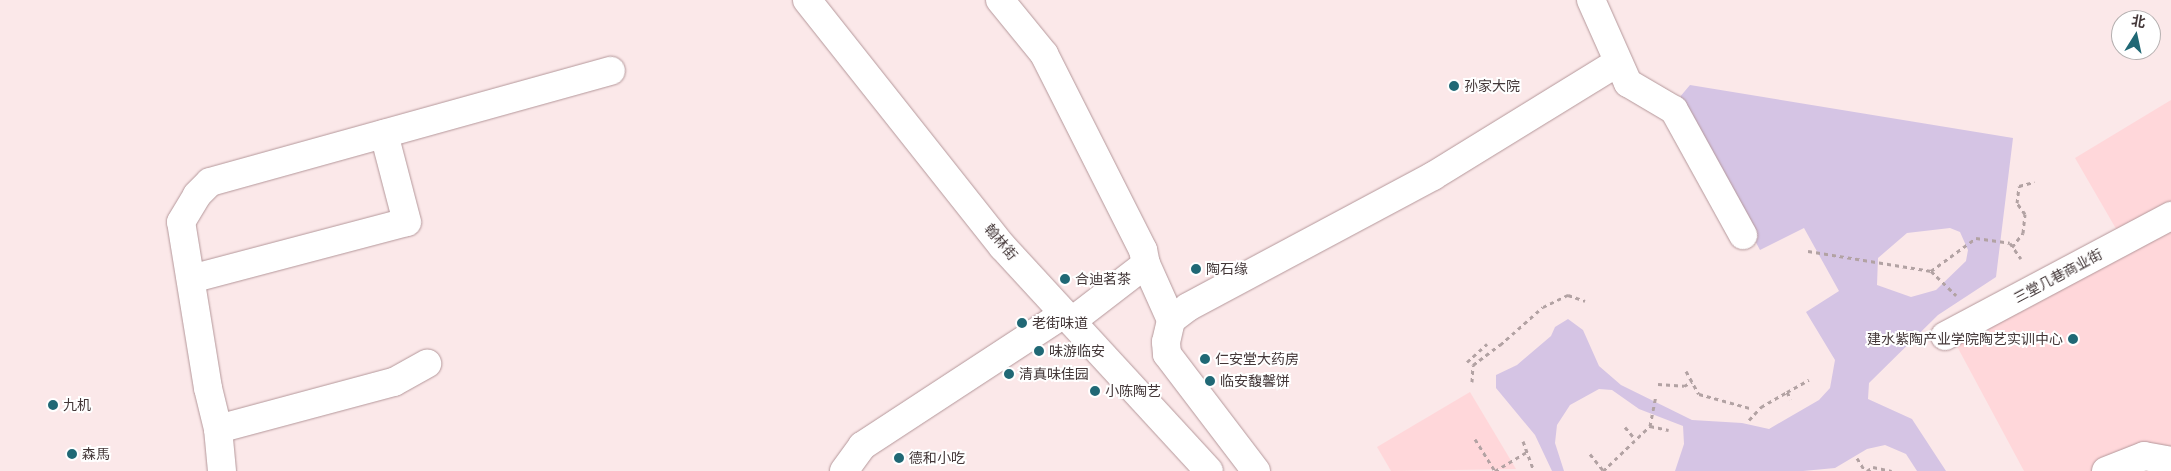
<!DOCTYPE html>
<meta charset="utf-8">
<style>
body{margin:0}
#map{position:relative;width:2171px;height:471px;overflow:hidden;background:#fbe8e9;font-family:"PT Sans Narrow","Noto Sans SC",sans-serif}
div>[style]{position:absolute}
.built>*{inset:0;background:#ffd7da}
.water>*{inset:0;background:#d5c4e4}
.path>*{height:3px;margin-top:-1.5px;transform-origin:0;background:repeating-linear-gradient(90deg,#b2a2a3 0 4px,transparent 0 8px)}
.roads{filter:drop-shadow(0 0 1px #b4979a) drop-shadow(0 0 1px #b4979a)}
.minor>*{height:28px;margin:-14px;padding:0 14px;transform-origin:14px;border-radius:14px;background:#fff}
.dots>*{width:14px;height:14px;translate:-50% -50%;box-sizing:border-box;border:2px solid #fff;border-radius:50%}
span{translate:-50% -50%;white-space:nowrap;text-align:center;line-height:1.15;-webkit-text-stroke:4px #fff;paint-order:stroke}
.poi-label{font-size:14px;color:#433738}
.left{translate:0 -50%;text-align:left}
.right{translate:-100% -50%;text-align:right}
.street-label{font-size:14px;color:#433738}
.north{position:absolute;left:2111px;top:10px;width:50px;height:50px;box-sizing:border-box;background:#fff;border:1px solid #b4afaf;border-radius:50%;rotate:10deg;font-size:14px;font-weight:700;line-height:20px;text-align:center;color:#433738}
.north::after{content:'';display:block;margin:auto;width:18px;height:22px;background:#206875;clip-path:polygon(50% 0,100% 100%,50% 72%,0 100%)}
</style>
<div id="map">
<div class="built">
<div style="clip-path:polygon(2171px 100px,2171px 471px,2024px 471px,1952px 337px,2126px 246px,2075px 158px)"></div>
<div style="clip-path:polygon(1470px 392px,1516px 469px,1391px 471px,1377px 447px)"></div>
</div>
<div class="water">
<div style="clip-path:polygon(evenodd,1690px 85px,2013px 138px,1996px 277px,1938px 315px,1869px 383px,1868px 399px,1912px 419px,1946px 471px,1917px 471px,1906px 454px,1885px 445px,1867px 449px,1835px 468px,1803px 471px,1675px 471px,1684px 444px,1683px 426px,1639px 409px,1612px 390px,1599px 389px,1570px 405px,1557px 425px,1555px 443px,1564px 471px,1552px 471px,1535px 435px,1496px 388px,1496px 375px,1517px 365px,1551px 336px,1555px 327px,1568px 319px,1583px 330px,1599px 366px,1621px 385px,1692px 420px,1742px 423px,1769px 429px,1819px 400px,1830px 388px,1835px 360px,1806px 312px,1839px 291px,1804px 228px,1760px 250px,1679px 98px,1690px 85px,1950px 228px,1960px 232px,1968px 250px,1966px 261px,1936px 290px,1911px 297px,1877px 285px,1878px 258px,1907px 233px,1950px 228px)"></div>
</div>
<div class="path">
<div style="left:2012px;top:247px;width:18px;rotate:-52deg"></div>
<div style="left:2023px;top:233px;width:19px;rotate:-84deg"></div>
<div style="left:2025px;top:214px;width:14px;rotate:-126deg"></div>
<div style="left:2017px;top:203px;width:17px;rotate:-83deg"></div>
<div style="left:2019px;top:186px;width:16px;rotate:-15deg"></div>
<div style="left:1808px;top:251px;width:125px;rotate:9.2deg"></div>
<div style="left:1931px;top:271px;width:35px;rotate:44deg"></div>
<div style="left:1931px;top:271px;width:56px;rotate:-36.3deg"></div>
<div style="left:1976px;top:238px;width:34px;rotate:8deg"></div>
<div style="left:2010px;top:243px;width:19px;rotate:55deg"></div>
<div style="left:1467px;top:362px;width:27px;rotate:-42deg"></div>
<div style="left:1686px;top:371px;width:26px;rotate:61deg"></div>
<div style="left:1699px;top:394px;width:53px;rotate:15.4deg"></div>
<div style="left:1472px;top:382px;width:17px;rotate:-87deg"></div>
<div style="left:1473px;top:365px;width:34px;rotate:-37deg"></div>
<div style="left:1500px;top:345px;width:57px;rotate:-41.5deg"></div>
<div style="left:1543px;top:307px;width:28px;rotate:-26deg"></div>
<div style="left:1568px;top:295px;width:18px;rotate:19deg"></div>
<div style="left:1658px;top:384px;width:26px;rotate:4deg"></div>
<div style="left:1684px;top:386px;width:9px;rotate:-27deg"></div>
<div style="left:1787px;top:392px;width:25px;rotate:-29deg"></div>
<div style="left:1749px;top:420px;width:18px;rotate:-47deg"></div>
<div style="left:1761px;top:407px;width:30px;rotate:-30deg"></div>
<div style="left:1787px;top:392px;width:8px;rotate:60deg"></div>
<div style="left:1650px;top:426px;width:19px;rotate:12deg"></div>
<div style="left:1625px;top:427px;width:16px;rotate:50deg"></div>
<div style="left:1475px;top:439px;width:38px;rotate:58deg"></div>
<div style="left:1495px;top:471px;width:37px;rotate:-31deg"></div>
<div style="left:1523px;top:441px;width:32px;rotate:70deg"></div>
<div style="left:1590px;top:454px;width:21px;rotate:51deg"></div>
<div style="left:1857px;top:458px;width:15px;rotate:58deg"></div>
<div style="left:1603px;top:471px;width:65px;rotate:-43.8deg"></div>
<div style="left:1650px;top:426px;width:31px;rotate:-79deg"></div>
<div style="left:1867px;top:471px;width:7px;rotate:-34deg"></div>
<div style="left:1873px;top:467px;width:19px;rotate:12deg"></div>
</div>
<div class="roads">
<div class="minor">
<div style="left:807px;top:0;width:315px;rotate:51.6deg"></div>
<div style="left:1003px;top:247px;width:304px;rotate:47.4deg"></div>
<div style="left:1000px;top:0;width:70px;rotate:50.8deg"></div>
<div style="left:1044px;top:54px;width:220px;rotate:63.2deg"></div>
<div style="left:1143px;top:250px;width:14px;rotate:78deg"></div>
<div style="left:1146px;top:264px;width:61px;rotate:65.9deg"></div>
<div style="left:1591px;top:0;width:91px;rotate:66deg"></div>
<div style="left:1628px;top:83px;width:53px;rotate:30.4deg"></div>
<div style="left:1674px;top:110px;width:143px;rotate:61.1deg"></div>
<div style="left:191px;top:279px;width:223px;rotate:-14.8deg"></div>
<div style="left:407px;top:222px;width:91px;rotate:-104.6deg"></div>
<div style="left:1072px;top:321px;width:93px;rotate:-37.6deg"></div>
<div style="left:1945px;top:336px;width:256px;rotate:-28deg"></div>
<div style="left:218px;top:429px;width:182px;rotate:-15deg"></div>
<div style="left:394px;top:382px;width:38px;rotate:-29deg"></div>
<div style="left:222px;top:471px;width:42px;rotate:-95.4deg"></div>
<div style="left:218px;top:429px;width:42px;rotate:-103.7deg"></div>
<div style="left:208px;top:388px;width:168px;rotate:-99.2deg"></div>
<div style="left:181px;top:222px;width:31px;rotate:-59deg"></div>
<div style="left:197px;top:195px;width:18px;rotate:-45deg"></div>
<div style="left:210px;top:182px;width:416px;rotate:-15.5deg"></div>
<div style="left:844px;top:471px;width:31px;rotate:-54deg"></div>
<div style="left:862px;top:446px;width:241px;rotate:-33.2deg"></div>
<div style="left:1256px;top:471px;width:147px;rotate:-127.3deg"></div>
<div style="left:1167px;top:354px;width:12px;rotate:-95deg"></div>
<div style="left:1166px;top:342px;width:23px;rotate:-77deg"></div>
<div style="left:1171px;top:320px;width:21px;rotate:-37deg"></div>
<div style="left:1188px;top:307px;width:278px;rotate:-28.1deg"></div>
<div style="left:1433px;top:176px;width:217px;rotate:-31.6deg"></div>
<div style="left:2106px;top:471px;width:41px;rotate:-21.5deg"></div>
<div style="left:2144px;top:456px;width:27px;rotate:10deg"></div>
</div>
</div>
<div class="dots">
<div style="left:1454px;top:86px;background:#206875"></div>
<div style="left:1196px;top:269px;background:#206875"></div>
<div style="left:1065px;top:279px;background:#206875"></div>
<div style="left:1022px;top:323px;background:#206875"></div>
<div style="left:2073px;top:339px;background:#206875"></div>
<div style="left:1039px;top:351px;background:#206875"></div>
<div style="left:1205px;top:359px;background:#206875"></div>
<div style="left:1009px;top:374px;background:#206875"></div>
<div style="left:1210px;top:381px;background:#206875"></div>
<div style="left:1095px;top:391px;background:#206875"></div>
<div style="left:53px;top:405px;background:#206875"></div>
<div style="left:72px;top:454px;background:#206875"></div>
<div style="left:899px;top:458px;background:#206875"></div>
</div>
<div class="poi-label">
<span class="left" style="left:1464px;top:86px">孙家大院</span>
<span class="left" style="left:1206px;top:269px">陶石缘</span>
<span class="left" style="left:1075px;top:279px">合迪茗茶</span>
<span class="left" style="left:1032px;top:323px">老街味道</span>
<span class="right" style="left:2063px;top:339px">建水紫陶产业学院陶艺实训中心</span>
<span class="left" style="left:1049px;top:351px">味游临安</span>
<span class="left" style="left:1215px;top:359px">仁安堂大药房</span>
<span class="left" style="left:1019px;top:374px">清真味佳园</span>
<span class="left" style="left:1220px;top:381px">临安馥馨饼</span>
<span class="left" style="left:1105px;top:391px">小陈陶艺</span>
<span class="left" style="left:63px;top:405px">九机</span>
<span class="left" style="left:82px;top:454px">森馬</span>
<span class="left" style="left:909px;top:458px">德和小吃</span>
</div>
<div class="street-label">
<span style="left:1001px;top:242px;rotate:50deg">翰林街</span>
<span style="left:2058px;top:276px;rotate:-28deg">三堂几巷商业街</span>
</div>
<div class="north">北</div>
</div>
